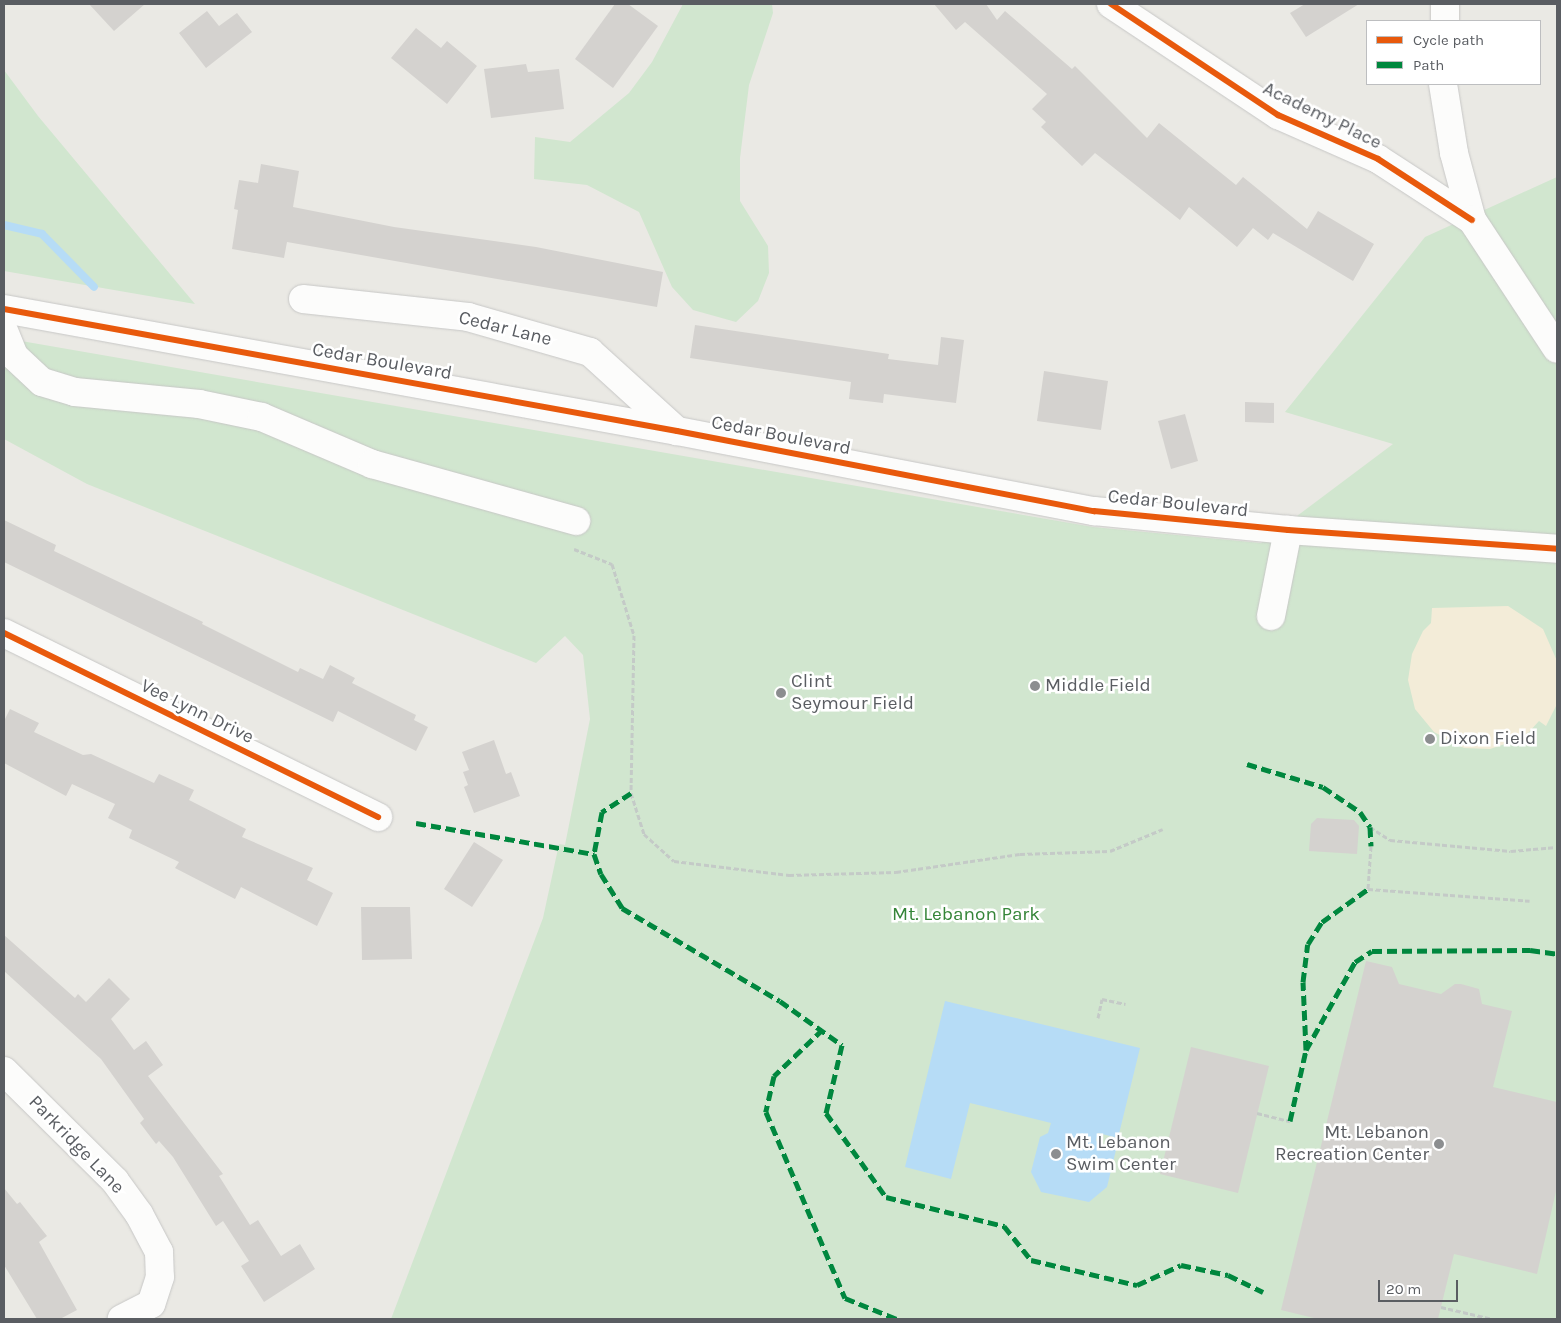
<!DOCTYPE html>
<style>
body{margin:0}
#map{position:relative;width:1561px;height:1323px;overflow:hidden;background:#eae9e4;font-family:Karla,sans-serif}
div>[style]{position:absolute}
.green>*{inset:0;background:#d1e6cf}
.sand>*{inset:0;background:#f3ecd8}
.water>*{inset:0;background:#b6dcf6}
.stream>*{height:8px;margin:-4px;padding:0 4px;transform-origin:4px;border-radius:4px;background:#b6dcf6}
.building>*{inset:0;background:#d4d2cf}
.path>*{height:3px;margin-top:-1.5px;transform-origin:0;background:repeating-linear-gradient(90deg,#c4cac7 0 5px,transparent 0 7.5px)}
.roads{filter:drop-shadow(0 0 1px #c7c7c6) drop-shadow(0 0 1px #c7c7c6)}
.minor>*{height:28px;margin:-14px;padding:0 14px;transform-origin:14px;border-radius:14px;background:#fcfcfb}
.quiet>*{height:5px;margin-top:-2.5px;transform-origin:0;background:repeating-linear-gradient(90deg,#00873e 0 10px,transparent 0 15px)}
.cycleway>*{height:6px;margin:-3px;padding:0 3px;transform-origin:3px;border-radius:3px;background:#e8590c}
.dots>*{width:14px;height:14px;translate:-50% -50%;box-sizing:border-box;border:2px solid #fff;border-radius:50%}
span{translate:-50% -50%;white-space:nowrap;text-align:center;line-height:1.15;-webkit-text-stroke:5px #fff;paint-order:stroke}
.street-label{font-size:19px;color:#5a5d62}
.poi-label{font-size:19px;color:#5a5d62}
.left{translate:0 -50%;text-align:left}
.right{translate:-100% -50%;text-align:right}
.park-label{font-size:19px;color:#358538}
.frame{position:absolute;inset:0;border:5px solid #5a5d62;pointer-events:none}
.legend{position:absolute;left:1366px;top:20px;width:175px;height:65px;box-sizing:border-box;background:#fff;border:1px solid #bdbec0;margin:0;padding:6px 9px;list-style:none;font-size:15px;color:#5a5d62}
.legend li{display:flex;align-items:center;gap:10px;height:25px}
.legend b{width:25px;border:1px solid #bdbec0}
.scale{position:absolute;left:1378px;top:1280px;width:80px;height:22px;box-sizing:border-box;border:2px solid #5a5d62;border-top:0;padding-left:6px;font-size:15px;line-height:18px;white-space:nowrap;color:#5a5d62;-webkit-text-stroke:4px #fff;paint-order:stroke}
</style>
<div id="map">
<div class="green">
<div style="clip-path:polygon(683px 4px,772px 4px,773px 13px,749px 85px,740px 158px,740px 201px,768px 246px,769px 273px,758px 301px,736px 322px,693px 310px,672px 287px,639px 212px,587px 185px,534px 179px,535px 137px,570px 142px,629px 93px,652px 62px)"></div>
<div style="clip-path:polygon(4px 70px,38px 116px,195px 304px,4px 271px)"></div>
<div style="clip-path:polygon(1557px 177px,1557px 1319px,391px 1319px,543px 918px,559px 844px,565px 845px,590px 719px,583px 655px,565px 636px,536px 663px,87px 484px,4px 439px,4px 338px,1093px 527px,1261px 543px,1393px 444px,1285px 412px,1425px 237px)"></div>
</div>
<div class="sand">
<div style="clip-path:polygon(1508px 606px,1543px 629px,1557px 661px,1557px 704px,1546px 726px,1539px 721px,1529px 732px,1514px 741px,1490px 749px,1464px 748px,1434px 732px,1415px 709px,1408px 680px,1412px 654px,1423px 631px,1431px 623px,1432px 608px)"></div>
</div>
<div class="water">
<div style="clip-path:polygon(945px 1001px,1140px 1048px,1118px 1138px,1098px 1133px,1096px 1140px,1100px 1146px,1116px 1150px,1107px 1187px,1089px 1202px,1041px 1192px,1031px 1172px,1040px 1137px,1048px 1133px,1051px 1123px,970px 1103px,951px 1179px,905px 1167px)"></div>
</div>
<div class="stream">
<div style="left:4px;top:225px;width:39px;rotate:13deg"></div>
<div style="left:42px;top:234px;width:74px;rotate:45.5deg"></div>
</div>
<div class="building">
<div style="clip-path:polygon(89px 4px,145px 4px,114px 31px)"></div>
<div style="clip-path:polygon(615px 4px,628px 4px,658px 26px,613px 88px,575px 59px)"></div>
<div style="clip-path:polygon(934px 4px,986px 4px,997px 20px,1005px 11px,1072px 69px,1075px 66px,1147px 138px,1159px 123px,1236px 185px,1243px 177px,1307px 229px,1318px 211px,1374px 244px,1353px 281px,1273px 233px,1268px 240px,1253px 228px,1237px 247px,1189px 207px,1180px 220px,1095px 153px,1082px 166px,1041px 127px,1046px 122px,1032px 109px,1047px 94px,965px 22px,956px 30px)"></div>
<div style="clip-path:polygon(1305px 4px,1359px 4px,1306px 37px,1290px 13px)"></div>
<div style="clip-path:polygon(207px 11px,219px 26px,237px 13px,252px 32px,206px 68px,179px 33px)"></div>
<div style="clip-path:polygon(416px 28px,441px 48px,447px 41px,477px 66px,447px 104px,391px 58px)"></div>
<div style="clip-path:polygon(526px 64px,528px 72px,559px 69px,564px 109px,491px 118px,484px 69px)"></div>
<div style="clip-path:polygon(261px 164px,299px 171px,293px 207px,394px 227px,536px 247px,663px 272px,657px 307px,287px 242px,284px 258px,232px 249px,238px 210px,234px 209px,239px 180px,258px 183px)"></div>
<div style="clip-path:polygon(695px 325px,889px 354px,888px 359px,938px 365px,941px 337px,964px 340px,956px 403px,884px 394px,883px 403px,849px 399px,851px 382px,690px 358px)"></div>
<div style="clip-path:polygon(1044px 371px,1108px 381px,1101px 430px,1037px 421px)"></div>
<div style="clip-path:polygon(1245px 402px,1274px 403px,1274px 423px,1245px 422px)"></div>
<div style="clip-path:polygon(1185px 414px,1198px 461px,1171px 469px,1158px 421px)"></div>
<div style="clip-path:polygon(4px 520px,56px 545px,54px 551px,203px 622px,202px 624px,298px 672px,300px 668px,323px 679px,330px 665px,355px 678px,352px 683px,416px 715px,414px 720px,428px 727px,416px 751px,338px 711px,333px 722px,4px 562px)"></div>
<div style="clip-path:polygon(10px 709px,39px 723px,34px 732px,83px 755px,91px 754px,154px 783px,159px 774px,194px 790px,189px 800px,246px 829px,242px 837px,313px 868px,307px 880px,333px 893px,317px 926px,241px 887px,235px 899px,175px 868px,179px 862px,129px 838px,132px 830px,108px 818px,115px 804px,72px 784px,66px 796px,4px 763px,4px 721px)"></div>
<div style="clip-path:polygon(494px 740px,506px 774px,511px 772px,520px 796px,474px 813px,464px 787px,468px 785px,463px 772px,469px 770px,462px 752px)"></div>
<div style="clip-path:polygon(1317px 818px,1354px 820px,1359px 826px,1357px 854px,1309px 851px,1311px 824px)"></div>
<div style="clip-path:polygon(474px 842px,503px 860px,472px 907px,444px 889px)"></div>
<div style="clip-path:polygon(361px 907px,410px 907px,412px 959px,362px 960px)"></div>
<div style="clip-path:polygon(4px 935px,75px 998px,78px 994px,86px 1002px,109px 978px,130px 999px,111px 1019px,134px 1050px,146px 1041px,163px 1065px,148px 1076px,223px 1174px,219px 1176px,250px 1225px,258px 1220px,281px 1256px,300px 1244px,315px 1269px,264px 1302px,241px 1266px,249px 1261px,223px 1221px,216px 1226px,173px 1157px,159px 1141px,156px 1144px,140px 1123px,144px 1119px,101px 1059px,4px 971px)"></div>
<div style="clip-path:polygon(1366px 961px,1392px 967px,1399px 984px,1441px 994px,1455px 984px,1461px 984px,1479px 989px,1482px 1004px,1512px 1011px,1493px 1087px,1557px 1102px,1557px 1187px,1537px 1274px,1454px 1254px,1438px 1319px,1318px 1319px,1281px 1310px)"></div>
<div style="clip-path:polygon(1191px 1047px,1269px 1066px,1238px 1193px,1160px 1174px)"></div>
<div style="clip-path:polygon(4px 1188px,17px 1204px,20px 1202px,47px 1236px,39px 1242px,77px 1310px,60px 1319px,37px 1319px,4px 1265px)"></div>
</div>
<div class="path">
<div style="left:574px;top:549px;width:41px;rotate:21.5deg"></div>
<div style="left:612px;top:564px;width:74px;rotate:72.8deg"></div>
<div style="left:634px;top:635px;width:158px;rotate:91.1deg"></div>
<div style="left:631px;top:793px;width:43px;rotate:72.4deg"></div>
<div style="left:644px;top:834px;width:40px;rotate:42deg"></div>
<div style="left:674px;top:861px;width:116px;rotate:6.9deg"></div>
<div style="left:789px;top:875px;width:107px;rotate:-1.6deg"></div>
<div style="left:896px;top:872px;width:125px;rotate:-8.3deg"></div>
<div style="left:1020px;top:854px;width:90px;rotate:-1.9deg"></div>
<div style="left:1110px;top:851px;width:57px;rotate:-22.5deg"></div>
<div style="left:1370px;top:827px;width:24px;rotate:33deg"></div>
<div style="left:1390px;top:840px;width:121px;rotate:5.2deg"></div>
<div style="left:1511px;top:851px;width:46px;rotate:-5deg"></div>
<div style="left:1371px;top:846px;width:43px;rotate:94deg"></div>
<div style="left:1368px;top:889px;width:162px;rotate:4.2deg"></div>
<div style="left:1098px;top:1018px;width:19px;rotate:-78deg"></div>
<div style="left:1102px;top:999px;width:24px;rotate:12deg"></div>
<div style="left:1257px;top:1113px;width:34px;rotate:14deg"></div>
<div style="left:1441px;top:1307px;width:53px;rotate:13deg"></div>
</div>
<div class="roads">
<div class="minor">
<div style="left:1111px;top:4px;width:201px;rotate:33.6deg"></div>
<div style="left:1278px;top:115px;width:109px;rotate:23.7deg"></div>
<div style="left:1378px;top:159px;width:112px;rotate:33deg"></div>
<div style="left:1445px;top:21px;width:17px;rotate:-90deg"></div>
<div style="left:1443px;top:84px;width:70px;rotate:80.9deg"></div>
<div style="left:1454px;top:153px;width:69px;rotate:75deg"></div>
<div style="left:1472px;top:220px;width:154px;rotate:56.6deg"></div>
<div style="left:303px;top:299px;width:166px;rotate:6.2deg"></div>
<div style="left:468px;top:317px;width:127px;rotate:16deg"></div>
<div style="left:590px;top:352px;width:118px;rotate:42.2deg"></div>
<div style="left:4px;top:309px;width:684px;rotate:10.27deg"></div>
<div style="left:677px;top:431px;width:425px;rotate:10.9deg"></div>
<div style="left:1094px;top:511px;width:195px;rotate:5.6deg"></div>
<div style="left:1288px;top:530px;width:270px;rotate:4deg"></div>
<div style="left:4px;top:331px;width:27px;rotate:68deg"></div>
<div style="left:14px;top:356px;width:38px;rotate:43deg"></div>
<div style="left:42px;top:382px;width:34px;rotate:17deg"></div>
<div style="left:75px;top:392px;width:125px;rotate:5.5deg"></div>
<div style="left:199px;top:404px;width:64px;rotate:11.7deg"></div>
<div style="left:262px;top:417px;width:120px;rotate:23.1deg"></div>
<div style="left:372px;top:464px;width:212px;rotate:15.6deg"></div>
<div style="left:1271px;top:616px;width:88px;rotate:-78.8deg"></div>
<div style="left:4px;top:633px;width:417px;rotate:26.2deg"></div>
<div style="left:4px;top:1071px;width:156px;rotate:44.7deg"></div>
<div style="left:115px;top:1181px;width:41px;rotate:54deg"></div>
<div style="left:139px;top:1214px;width:43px;rotate:62.2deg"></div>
<div style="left:159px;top:1252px;width:25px;rotate:88deg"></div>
<div style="left:160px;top:1277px;width:28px;rotate:108deg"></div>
<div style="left:151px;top:1304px;width:33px;rotate:153deg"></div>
</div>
</div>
<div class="quiet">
<div style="left:1247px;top:764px;width:79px;rotate:16.8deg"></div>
<div style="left:1323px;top:787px;width:45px;rotate:34deg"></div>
<div style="left:1360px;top:812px;width:18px;rotate:56deg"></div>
<div style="left:1370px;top:827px;width:19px;rotate:87deg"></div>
<div style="left:631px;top:793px;width:35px;rotate:147deg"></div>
<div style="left:602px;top:812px;width:43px;rotate:100.8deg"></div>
<div style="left:594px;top:854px;width:21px;rotate:71deg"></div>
<div style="left:601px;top:874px;width:40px;rotate:58deg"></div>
<div style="left:622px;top:908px;width:183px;rotate:30.5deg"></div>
<div style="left:780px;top:1001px;width:76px;rotate:35.4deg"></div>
<div style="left:842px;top:1045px;width:70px;rotate:103.2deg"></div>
<div style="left:826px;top:1113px;width:103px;rotate:54.5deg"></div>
<div style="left:886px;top:1197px;width:122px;rotate:13.8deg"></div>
<div style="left:1004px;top:1226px;width:43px;rotate:51.5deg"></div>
<div style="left:1031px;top:1260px;width:109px;rotate:13.3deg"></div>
<div style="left:1137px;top:1285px;width:48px;rotate:-24.4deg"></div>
<div style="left:1181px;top:1265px;width:48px;rotate:12deg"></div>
<div style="left:1228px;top:1275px;width:39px;rotate:26deg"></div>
<div style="left:416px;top:823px;width:181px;rotate:9.9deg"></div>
<div style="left:823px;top:1029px;width:68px;rotate:136.2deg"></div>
<div style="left:774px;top:1076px;width:37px;rotate:103deg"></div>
<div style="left:766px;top:1112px;width:202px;rotate:67deg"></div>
<div style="left:845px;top:1298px;width:56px;rotate:22deg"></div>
<div style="left:1306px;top:1050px;width:101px;rotate:-60.9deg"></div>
<div style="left:1355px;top:962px;width:20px;rotate:-33deg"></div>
<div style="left:1372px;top:951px;width:158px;rotate:-0.4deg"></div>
<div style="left:1530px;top:950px;width:27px;rotate:8deg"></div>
<div style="left:1290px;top:1121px;width:73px;rotate:-77.3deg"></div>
<div style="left:1306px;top:1050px;width:68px;rotate:-92.5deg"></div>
<div style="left:1303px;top:982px;width:38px;rotate:-83deg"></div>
<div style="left:1308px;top:944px;width:26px;rotate:-58deg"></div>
<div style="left:1322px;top:922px;width:57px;rotate:-35.7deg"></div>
</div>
<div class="cycleway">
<div style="left:1111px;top:4px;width:201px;rotate:33.6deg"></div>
<div style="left:1278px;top:115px;width:109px;rotate:23.7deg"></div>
<div style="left:1378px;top:159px;width:112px;rotate:33deg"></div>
<div style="left:4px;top:309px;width:684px;rotate:10.27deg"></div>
<div style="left:677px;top:431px;width:425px;rotate:10.9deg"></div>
<div style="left:1094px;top:511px;width:195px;rotate:5.6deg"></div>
<div style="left:1288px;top:530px;width:270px;rotate:4deg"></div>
<div style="left:4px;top:633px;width:417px;rotate:26.2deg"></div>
</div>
<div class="dots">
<div style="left:1035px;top:686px;background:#8c8e90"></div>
<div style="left:781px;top:693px;background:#8c8e90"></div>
<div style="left:1430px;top:739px;background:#8c8e90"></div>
<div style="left:1439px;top:1144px;background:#8c8e90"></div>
<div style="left:1056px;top:1154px;background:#8c8e90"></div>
</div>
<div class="street-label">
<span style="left:1322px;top:116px;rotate:26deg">Academy Place</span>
<span style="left:505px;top:329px;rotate:14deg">Cedar Lane</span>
<span style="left:382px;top:362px;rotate:10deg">Cedar Boulevard</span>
<span style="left:781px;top:436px;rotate:11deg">Cedar Boulevard</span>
<span style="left:1178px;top:504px;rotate:6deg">Cedar Boulevard</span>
<span style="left:197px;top:712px;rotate:26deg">Vee Lynn Drive</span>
<span style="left:76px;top:1145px;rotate:46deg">Parkridge Lane</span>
</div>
<div class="poi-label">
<span class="left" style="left:791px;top:693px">Clint<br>Seymour Field</span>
<span class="left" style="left:1045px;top:686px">Middle Field</span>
<span class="left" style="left:1440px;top:739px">Dixon Field</span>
<span class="right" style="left:1429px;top:1144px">Mt. Lebanon<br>Recreation Center</span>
<span class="left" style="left:1066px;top:1154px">Mt. Lebanon<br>Swim Center</span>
</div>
<div class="park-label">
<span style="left:966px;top:915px">Mt. Lebanon Park</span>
</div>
<div class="frame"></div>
<ul class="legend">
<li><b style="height:6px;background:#e8590c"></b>Cycle path</li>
<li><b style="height:6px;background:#00873e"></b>Path</li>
</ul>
<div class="scale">20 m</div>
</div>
